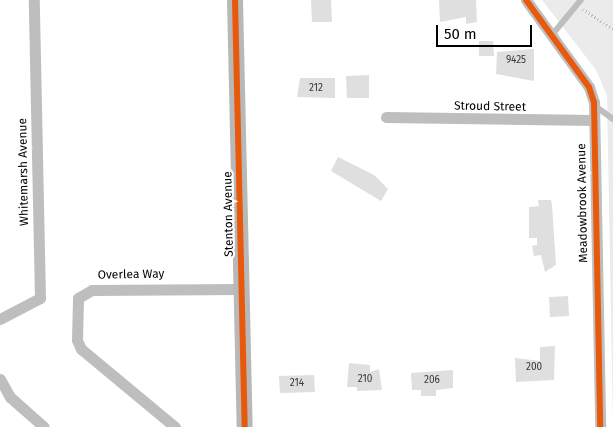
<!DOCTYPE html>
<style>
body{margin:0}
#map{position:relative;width:613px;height:427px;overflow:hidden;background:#fff;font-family:"Fira Sans",sans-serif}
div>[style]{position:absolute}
.green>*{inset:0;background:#ebebeb}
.building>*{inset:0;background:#dfdfdf}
.path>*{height:2.5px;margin-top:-1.25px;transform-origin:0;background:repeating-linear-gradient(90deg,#b9b9b9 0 1px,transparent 0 3.5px)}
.lane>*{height:5.5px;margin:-2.75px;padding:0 2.75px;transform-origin:2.75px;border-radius:2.75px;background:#bebebe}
.street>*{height:11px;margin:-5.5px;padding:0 5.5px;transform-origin:5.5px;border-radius:5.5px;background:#bebebe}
.secondary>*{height:16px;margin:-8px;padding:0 8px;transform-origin:8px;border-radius:8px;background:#b8b8b8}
.cycleway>*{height:6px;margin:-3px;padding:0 3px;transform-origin:3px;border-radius:3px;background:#e8590c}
span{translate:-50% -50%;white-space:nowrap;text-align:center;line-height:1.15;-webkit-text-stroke:4.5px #fff;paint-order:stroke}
.number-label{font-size:10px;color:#383838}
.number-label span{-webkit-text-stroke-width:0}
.street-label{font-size:12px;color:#000}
.scale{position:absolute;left:436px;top:25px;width:96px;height:22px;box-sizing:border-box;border:2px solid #000;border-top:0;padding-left:6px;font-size:15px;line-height:18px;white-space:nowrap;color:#000;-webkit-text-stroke:4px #fff;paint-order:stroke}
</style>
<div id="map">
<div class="green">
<div style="clip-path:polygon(542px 0,613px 0,613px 427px,607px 96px,596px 70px)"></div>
</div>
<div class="building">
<div style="clip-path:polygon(311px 0,331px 0,332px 22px,312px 22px)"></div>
<div style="clip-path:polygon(439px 0,476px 0,477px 22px,466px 24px,466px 17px,440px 22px)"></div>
<div style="clip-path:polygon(479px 41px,493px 41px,494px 56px,479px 56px)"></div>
<div style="clip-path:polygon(534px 49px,534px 81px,496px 74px,497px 52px)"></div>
<div style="clip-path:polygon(369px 75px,369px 98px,347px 98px,346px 76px)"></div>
<div style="clip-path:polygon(300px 78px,335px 78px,335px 98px,297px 97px)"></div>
<div style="clip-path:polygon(338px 157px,374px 175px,388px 189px,381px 201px,331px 171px)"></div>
<div style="clip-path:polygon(538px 200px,551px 200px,552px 205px,556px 265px,545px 272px,541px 255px,534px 256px,532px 246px,537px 245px,537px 238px,529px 238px,529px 207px,539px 206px)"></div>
<div style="clip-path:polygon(568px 296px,569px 316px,550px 317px,549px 297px)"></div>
<div style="clip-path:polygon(555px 346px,554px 380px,516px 382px,515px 358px,540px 361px,540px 347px)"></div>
<div style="clip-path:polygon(349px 363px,370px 365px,370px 372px,379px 369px,382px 390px,357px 391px,357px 387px,347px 387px)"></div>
<div style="clip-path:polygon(453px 370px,453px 388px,436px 390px,436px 396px,421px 396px,421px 390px,412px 390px,411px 373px)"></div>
<div style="clip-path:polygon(314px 375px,315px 392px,280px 393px,279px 376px)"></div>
</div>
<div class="path">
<div style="left:583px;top:9px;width:36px;rotate:34deg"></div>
</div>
<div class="lane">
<div style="left:552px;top:35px;width:45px;rotate:-50.4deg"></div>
<div style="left:594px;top:105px;width:24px;rotate:36deg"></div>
</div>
<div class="street">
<div style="left:526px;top:0;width:107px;rotate:54.1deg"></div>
<div style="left:589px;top:87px;width:16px;rotate:72deg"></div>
<div style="left:594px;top:102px;width:325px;rotate:88.9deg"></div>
<div style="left:386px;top:117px;width:207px;rotate:0.8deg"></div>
<div style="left:0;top:319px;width:45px;rotate:-27.7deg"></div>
<div style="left:40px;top:298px;width:298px;rotate:-91.2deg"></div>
<div style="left:0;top:379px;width:21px;rotate:61deg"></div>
<div style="left:10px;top:397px;width:45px;rotate:41.4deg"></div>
<div style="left:175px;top:427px;width:122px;rotate:-140.3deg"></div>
<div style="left:81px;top:349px;width:10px;rotate:-114deg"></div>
<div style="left:77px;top:340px;width:42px;rotate:-88.6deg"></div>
<div style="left:78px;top:298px;width:16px;rotate:-30deg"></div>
<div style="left:92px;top:290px;width:149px;rotate:-0.4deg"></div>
</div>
<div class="secondary">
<div style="left:235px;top:0;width:427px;rotate:88.7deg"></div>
</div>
<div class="cycleway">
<div style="left:235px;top:0;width:427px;rotate:88.7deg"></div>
<div style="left:526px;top:0;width:107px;rotate:54.1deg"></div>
<div style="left:589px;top:87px;width:16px;rotate:72deg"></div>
<div style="left:594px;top:102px;width:325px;rotate:88.9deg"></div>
</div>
<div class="number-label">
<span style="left:516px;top:61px">9425</span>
<span style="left:316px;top:89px">212</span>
<span style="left:534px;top:368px">200</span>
<span style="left:365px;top:380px">210</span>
<span style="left:432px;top:381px">206</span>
<span style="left:297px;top:384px">214</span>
</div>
<div class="street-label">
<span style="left:490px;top:107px;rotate:1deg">Stroud Street</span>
<span style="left:24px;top:172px;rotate:-91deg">Whitemarsh Avenue</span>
<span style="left:583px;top:203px;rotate:-91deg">Meadowbrook Avenue</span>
<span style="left:229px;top:214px;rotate:-91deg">Stenton Avenue</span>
<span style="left:131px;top:275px;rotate:-1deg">Overlea Way</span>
</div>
<div class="scale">50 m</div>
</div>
